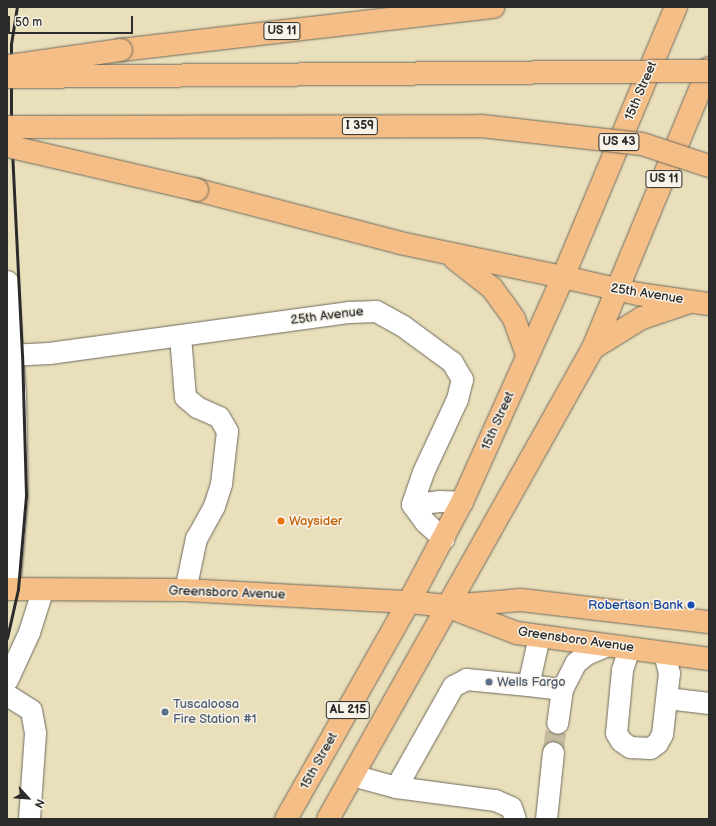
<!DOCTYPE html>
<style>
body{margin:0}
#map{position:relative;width:716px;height:826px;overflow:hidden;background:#eadfbb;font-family:"Balsamiq Sans",sans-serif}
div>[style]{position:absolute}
.minor-tunnel>*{height:21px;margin-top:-10.5px;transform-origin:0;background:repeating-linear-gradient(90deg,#c4bb9e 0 21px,transparent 0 31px)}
.roads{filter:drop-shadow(0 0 1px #6e6a5d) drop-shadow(0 0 1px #6e6a5d)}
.minor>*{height:21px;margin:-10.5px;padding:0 10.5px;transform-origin:10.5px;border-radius:10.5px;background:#fff}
.major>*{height:22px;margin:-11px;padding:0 11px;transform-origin:11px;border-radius:11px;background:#f6be87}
.highway>*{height:22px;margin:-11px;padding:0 11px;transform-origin:11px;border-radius:11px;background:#f6be87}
.rail>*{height:3px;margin:-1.5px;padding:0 1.5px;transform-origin:1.5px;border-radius:1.5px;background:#2b2b2b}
.bridges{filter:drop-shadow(0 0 1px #6e6a5d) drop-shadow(0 0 1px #6e6a5d)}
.highway-bridge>*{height:22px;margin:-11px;padding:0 11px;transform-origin:11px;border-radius:11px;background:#f6be87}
.dots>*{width:11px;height:11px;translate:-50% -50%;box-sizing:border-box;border:2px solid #f7f3e8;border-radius:50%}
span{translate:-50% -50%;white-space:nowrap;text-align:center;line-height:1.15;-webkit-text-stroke:3px #f7f3e8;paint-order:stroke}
.shield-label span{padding:1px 3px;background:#f7f3e8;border:1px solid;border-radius:3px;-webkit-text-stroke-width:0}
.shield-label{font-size:12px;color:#2b2b2b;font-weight:700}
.street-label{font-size:13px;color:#2b2b2b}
.food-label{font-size:13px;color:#c56008}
.left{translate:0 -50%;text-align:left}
.transit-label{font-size:13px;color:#164399}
.right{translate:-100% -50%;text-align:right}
.service-label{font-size:13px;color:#4e5e75}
.frame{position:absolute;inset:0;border:8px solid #2b2b2b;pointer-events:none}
.north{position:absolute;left:8px;top:778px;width:40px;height:40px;-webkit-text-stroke:3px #f7f3e8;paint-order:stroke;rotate:116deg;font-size:11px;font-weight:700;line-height:16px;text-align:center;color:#2b2b2b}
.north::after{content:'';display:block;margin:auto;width:14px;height:18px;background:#2b2b2b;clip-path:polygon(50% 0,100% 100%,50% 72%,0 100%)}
.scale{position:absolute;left:8px;top:16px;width:125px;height:18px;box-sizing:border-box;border:2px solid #2b2b2b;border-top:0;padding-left:5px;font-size:12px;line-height:14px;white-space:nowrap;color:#2b2b2b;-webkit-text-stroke:3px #f7f3e8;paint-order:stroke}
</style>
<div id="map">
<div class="minor-tunnel">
<div style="left:553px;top:752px;width:29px;rotate:-82deg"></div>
</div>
<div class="roads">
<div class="minor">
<div style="left:7px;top:281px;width:113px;rotate:86deg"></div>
<div style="left:15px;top:394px;width:101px;rotate:88.9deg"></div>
<div style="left:17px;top:495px;width:94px;rotate:94.9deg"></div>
<div style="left:180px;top:336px;width:61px;rotate:85.3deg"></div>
<div style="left:185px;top:397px;width:16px;rotate:40deg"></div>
<div style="left:197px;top:407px;width:24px;rotate:24deg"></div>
<div style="left:219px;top:417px;width:16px;rotate:60deg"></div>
<div style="left:227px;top:431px;width:53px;rotate:96.5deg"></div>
<div style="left:221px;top:484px;width:23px;rotate:108deg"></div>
<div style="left:214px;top:506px;width:37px;rotate:119deg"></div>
<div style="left:196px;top:538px;width:53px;rotate:101.9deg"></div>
<div style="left:7px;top:355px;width:42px;rotate:-2.7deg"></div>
<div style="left:49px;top:353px;width:303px;rotate:-7.8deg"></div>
<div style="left:349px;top:312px;width:27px;rotate:-2deg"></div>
<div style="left:376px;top:311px;width:31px;rotate:29deg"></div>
<div style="left:403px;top:326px;width:61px;rotate:36.3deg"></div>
<div style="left:452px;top:362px;width:20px;rotate:60deg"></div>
<div style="left:462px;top:379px;width:21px;rotate:104deg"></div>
<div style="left:457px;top:399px;width:81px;rotate:115deg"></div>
<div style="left:423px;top:472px;width:34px;rotate:109deg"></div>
<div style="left:412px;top:504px;width:27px;rotate:-6deg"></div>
<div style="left:439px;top:501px;width:23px;rotate:2deg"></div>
<div style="left:412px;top:504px;width:22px;rotate:54deg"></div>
<div style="left:425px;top:522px;width:25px;rotate:42deg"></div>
<div style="left:629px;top:648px;width:23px;rotate:108deg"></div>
<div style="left:622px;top:670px;width:63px;rotate:95.4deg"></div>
<div style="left:616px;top:733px;width:9px;rotate:58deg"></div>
<div style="left:621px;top:741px;width:11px;rotate:34deg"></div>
<div style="left:630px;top:747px;width:20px;rotate:3deg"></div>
<div style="left:650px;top:748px;width:9px;rotate:-36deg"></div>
<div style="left:657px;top:743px;width:10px;rotate:-61deg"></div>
<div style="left:662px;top:734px;width:61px;rotate:-83.5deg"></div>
<div style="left:669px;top:673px;width:21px;rotate:-104deg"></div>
<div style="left:7px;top:680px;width:53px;rotate:-65.4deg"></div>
<div style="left:29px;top:632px;width:43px;rotate:-72.4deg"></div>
<div style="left:528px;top:685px;width:34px;rotate:7deg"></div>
<div style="left:562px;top:689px;width:34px;rotate:98deg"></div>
<div style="left:562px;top:689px;width:29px;rotate:-63deg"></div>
<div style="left:575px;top:663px;width:14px;rotate:-39deg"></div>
<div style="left:586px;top:654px;width:23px;rotate:-23deg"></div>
<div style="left:7px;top:695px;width:28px;rotate:32deg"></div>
<div style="left:31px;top:710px;width:23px;rotate:80deg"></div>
<div style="left:35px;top:733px;width:86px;rotate:94deg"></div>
<div style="left:667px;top:698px;width:42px;rotate:6.8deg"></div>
<div style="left:352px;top:775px;width:46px;rotate:15.3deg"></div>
<div style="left:396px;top:787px;width:100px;rotate:7.5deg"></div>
<div style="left:495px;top:800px;width:17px;rotate:24deg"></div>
<div style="left:511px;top:807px;width:13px;rotate:72deg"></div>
<div style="left:396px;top:787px;width:116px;rotate:-60.6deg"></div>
<div style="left:453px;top:686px;width:15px;rotate:-28deg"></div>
<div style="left:466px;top:679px;width:62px;rotate:5.5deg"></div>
<div style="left:528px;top:685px;width:50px;rotate:-77.3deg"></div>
<div style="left:546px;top:819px;width:67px;rotate:-84deg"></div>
</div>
<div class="major">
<div style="left:563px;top:277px;width:77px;rotate:12.8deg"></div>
<div style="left:638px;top:294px;width:72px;rotate:8deg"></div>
<div style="left:593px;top:348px;width:57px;rotate:-31.5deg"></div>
<div style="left:642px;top:318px;width:47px;rotate:-18.4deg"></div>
<div style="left:7px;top:589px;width:178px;rotate:0.3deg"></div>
<div style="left:185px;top:590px;width:224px;rotate:3.1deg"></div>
<div style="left:409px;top:602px;width:38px;rotate:6deg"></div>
<div style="left:447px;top:606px;width:74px;rotate:-4.6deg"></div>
<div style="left:521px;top:600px;width:189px;rotate:6.7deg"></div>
<div style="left:454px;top:609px;width:67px;rotate:20.9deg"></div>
<div style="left:517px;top:633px;width:194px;rotate:7.7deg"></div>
<div style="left:286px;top:819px;width:249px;rotate:-60.5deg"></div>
<div style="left:409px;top:602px;width:113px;rotate:-62.1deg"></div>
<div style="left:462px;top:502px;width:247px;rotate:-65.8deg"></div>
<div style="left:563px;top:277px;width:293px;rotate:-67.3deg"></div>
<div style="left:328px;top:819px;width:540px;rotate:-60.64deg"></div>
<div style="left:593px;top:348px;width:303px;rotate:-67.5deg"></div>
</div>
<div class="highway">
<div style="left:121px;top:50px;width:375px;rotate:-6.6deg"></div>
<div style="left:197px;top:190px;width:210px;rotate:14.6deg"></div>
<div style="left:400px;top:243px;width:167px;rotate:11.8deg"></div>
<div style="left:454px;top:258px;width:48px;rotate:38.3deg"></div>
<div style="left:492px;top:288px;width:19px;rotate:54deg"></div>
<div style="left:503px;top:303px;width:19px;rotate:55deg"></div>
<div style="left:514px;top:319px;width:38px;rotate:70deg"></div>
</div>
</div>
<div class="rail">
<div style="left:7px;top:638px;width:50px;rotate:-77.3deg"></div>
<div style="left:18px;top:589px;width:94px;rotate:-85.1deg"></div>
<div style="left:26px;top:495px;width:140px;rotate:-91.6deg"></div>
<div style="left:22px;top:355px;width:221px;rotate:-92.8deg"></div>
<div style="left:11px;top:134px;width:90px;rotate:-90deg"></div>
<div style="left:11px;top:44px;width:37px;rotate:-81deg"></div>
</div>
<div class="bridges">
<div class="highway-bridge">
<div style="left:8px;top:66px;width:114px;rotate:-8.1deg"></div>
<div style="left:7px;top:77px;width:702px;rotate:-0.49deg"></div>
<div style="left:7px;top:127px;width:474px;rotate:-0.1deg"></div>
<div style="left:481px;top:126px;width:162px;rotate:6.4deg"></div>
<div style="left:642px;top:144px;width:71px;rotate:18.2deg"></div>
<div style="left:7px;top:146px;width:195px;rotate:13deg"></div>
</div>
</div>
<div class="dots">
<div style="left:281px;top:521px;background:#e8710a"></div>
<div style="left:691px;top:605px;background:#1a4fb4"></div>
<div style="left:489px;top:682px;background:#5c6f8a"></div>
<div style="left:165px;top:712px;background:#5c6f8a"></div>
</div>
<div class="shield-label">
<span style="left:282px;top:31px">US 11</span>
<span style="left:360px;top:126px">I 359</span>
<span style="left:619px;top:142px">US 43</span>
<span style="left:664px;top:179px">US 11</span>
<span style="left:348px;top:710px">AL 215</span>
</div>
<div class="street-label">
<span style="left:641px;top:91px;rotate:-67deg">15th Street</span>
<span style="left:647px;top:294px;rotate:9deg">25th Avenue</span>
<span style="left:327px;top:316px;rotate:-7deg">25th Avenue</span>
<span style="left:498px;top:421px;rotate:-66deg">15th Street</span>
<span style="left:227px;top:593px;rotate:2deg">Greensboro Avenue</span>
<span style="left:576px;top:640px;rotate:8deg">Greensboro Avenue</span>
<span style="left:319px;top:761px;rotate:-61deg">15th Street</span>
</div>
<div class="food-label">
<span class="left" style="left:289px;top:521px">Waysider</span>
</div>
<div class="transit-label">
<span class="right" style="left:683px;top:605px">Robertson Bank</span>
</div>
<div class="service-label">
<span class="left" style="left:497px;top:682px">Wells Fargo</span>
<span class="left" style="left:173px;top:712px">Tuscaloosa<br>Fire Station #1</span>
</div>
<div class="frame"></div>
<div class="north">N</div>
<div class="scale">50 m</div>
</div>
